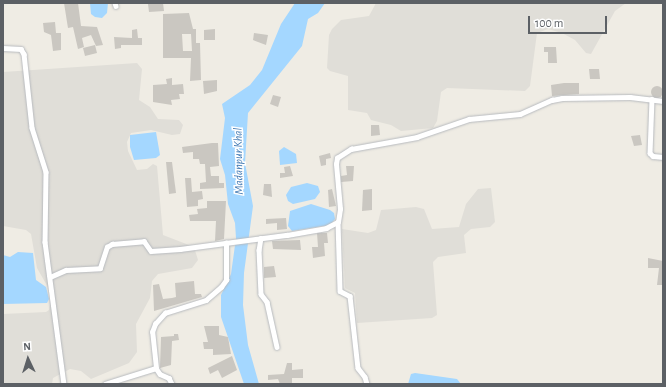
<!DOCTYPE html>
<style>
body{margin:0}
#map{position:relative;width:666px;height:387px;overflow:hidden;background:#efece4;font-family:"Alegreya Sans",sans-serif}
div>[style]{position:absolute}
.industrial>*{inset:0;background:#e0ded8}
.water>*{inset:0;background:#a4d7ff}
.building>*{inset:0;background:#cac7c1}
.round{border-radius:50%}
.roads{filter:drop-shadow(0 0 1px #b7babe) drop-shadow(0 0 1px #b7babe)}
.minor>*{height:4.5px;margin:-2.25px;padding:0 2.25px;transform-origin:2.25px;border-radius:2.25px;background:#fff}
span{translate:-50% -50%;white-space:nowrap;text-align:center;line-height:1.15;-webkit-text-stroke:3px #fff;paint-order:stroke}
.water-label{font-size:12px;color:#4078b2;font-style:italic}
.frame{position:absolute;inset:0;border:4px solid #5c6065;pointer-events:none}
.north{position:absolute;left:8px;top:339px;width:40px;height:40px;-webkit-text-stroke:3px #fff;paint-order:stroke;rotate:356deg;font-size:11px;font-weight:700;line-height:16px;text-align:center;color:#5c6065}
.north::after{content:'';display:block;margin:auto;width:14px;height:18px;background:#5c6065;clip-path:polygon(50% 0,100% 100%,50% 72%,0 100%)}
.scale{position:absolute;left:528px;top:16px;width:79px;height:18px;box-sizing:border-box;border:2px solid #5c6065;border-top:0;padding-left:5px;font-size:12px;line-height:14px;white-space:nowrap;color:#5c6065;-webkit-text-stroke:3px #fff;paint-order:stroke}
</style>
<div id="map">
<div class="industrial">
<div style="clip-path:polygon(376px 3px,626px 3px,615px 11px,591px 54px,586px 53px,575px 40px,562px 33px,548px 29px,537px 33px,530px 86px,525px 91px,447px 88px,441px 92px,437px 121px,433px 128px,401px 131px,391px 125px,371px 120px,367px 113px,348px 110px,348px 76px,330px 71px,327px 68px,329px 35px,332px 29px,341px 20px,369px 16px)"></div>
<div style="clip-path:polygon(137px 63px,142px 69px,139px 100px,150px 107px,158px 119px,179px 120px,183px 125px,180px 134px,172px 135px,151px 130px,131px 133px,127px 142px,128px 151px,137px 170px,147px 169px,153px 164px,157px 166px,163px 235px,194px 247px,198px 260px,192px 268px,158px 274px,152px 281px,150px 298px,136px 324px,137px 352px,129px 363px,91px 379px,81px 371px,70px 369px,53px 378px,52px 384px,3px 384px,3px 314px,46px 312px,49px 310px,50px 304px,49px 289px,37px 268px,31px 234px,26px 230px,3px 226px,3px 72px)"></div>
<div style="clip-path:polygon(491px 188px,495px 222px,490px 227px,471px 229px,464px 235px,466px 253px,438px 257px,433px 262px,437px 315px,432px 318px,357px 323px,355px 293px,345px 288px,342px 229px,368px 233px,376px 230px,381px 210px,416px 207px,424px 209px,432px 229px,459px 227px,466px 204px,478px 189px)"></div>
</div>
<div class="water">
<div style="clip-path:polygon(90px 3px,108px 3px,107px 13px,102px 18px,95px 17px,91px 14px)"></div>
<div style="clip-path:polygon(295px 3px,325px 3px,318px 13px,308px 19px,302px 46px,248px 113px,245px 163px,253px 206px,244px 273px,243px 305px,248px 345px,259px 384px,244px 384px,221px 317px,221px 295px,231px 274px,236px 238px,235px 223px,228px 204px,225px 175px,220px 159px,225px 118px,222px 104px,250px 85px,262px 70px,281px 24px)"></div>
<div style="clip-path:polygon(156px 132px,160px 155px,156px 158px,134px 160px,130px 147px,130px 135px)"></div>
<div style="clip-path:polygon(284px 147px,296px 154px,297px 163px,280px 165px,279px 151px)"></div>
<div style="clip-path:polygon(307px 183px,318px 186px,320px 192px,315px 199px,293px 204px,288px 201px,286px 195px,291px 187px)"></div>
<div style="clip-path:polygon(311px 204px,330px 210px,334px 213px,335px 219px,330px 225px,292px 231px,288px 226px,290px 211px)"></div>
<div style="clip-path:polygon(18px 252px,33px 253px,36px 280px,46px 287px,49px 299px,47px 303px,3px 304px,3px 255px,10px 257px)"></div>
<div style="clip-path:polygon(415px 373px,457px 379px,461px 384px,408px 384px,411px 374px)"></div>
</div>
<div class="building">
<div style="clip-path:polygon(64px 3px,78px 3px,81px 26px,97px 27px,103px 45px,96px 46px,91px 35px,82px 38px,84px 47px,78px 49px,73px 27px,68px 28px,67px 22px)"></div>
<div style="clip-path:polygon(163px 3px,164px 11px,149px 12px,148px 4px)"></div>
<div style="clip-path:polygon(evenodd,189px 13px,193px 29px,196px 29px,196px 43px,200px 43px,201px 80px,190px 81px,191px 58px,163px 58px,163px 14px,189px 13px,182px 34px,191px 34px,192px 51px,183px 51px,182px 34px)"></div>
<div style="clip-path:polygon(55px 22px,56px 33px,61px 33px,61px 50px,53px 51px,51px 35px,44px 32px,43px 23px)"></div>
<div style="clip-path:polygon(137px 29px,138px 38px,142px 38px,142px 45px,121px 45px,121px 48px,115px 49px,114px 37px,132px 38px,132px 30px)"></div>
<div style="clip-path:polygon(215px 29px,215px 40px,204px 40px,204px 30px)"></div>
<div style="clip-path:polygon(254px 33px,268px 35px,266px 45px,253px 40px)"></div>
<div style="clip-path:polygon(95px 45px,97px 53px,85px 56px,83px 48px)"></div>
<div style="clip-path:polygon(544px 47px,556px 47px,557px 63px,548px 63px,548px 52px,544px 52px)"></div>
<div style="clip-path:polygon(589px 69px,599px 69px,600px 79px,590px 79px)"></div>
<div style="clip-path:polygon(172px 78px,172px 85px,183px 84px,184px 94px,179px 94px,180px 99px,171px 100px,172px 105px,153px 102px,153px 85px,167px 84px,166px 79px)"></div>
<div style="clip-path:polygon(217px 80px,217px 91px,204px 94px,203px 81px)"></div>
<div style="clip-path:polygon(564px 83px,579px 83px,579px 94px,552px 96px,551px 85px)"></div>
<div class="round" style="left:651px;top:86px;width:12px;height:12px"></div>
<div style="clip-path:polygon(273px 95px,281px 97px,278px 107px,270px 104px)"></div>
<div style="clip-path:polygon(371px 125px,379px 125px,380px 135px,371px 136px)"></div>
<div style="clip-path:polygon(640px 135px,642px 145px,634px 146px,631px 136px)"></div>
<div style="clip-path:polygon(212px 143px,218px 143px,219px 166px,210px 167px,211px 176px,219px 176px,219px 183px,224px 183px,224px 188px,200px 189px,200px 183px,206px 182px,205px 164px,200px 164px,199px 159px,193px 159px,193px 152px,183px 153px,182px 147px)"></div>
<div style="clip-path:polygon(330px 153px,331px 158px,326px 159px,326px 165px,321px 166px,319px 156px)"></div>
<div style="clip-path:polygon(166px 162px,172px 162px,176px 193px,169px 194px)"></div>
<div style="clip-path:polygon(290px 166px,293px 176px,280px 178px,280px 173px,285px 173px,284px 167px)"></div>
<div style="clip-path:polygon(346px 166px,354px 166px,353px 181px,341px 182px,341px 176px,347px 175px)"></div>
<div style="clip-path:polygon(185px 178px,191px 178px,192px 192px,202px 191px,203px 199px,198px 200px,198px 206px,187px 207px)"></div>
<div style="clip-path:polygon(264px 184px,271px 184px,272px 197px,263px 195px)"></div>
<div style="clip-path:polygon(332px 189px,336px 206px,329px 207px,328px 190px)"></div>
<div style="clip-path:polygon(372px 189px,372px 210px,362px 211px,363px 190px)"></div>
<div style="clip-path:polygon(207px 201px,226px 201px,224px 239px,215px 241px,216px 221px,190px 221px,189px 215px,198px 214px,197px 209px,207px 208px)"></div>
<div style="clip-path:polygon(286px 218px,287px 229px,277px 230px,277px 223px,266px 224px,266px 219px)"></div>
<div style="clip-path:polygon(317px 233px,327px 233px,328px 243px,324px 243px,325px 256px,313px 258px,312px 247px,318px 247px)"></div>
<div style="clip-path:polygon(300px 240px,301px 250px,273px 249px,272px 241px)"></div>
<div style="clip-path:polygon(648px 258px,663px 261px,663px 285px,657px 285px,659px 268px,648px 268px)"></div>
<div style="clip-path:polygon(274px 266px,276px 277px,264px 278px,264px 267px)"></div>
<div style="clip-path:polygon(194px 281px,195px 294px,201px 294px,202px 297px,154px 311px,153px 285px,159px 284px,163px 299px,172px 298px,176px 297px,175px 283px)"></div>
<div style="clip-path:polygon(204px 326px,219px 326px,219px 335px,228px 337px,231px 354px,213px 355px,213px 349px,204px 349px,203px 342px,208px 342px)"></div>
<div style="clip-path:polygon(174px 334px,178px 334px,179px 340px,172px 341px,171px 365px,160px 368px,161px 337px,174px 336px)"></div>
<div style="clip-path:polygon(232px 356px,237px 370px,222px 378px,218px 370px,210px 374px,208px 368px)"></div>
<div style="clip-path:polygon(287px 363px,292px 363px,292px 370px,303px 369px,303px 378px,292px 378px,292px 384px,280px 384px,278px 379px,268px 380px,268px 375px,284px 374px)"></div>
</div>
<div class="roads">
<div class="minor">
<div style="left:115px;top:3px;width:3px;rotate:72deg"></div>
<div style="left:3px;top:48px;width:18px;rotate:3deg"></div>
<div style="left:21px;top:49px;width:6px;rotate:59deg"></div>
<div style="left:24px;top:54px;width:74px;rotate:83.8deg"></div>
<div style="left:32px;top:128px;width:46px;rotate:72.3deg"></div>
<div style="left:46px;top:172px;width:70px;rotate:90.8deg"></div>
<div style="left:45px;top:242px;width:143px;rotate:82.4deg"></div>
<div style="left:652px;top:99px;width:54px;rotate:92.1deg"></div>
<div style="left:650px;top:153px;width:4px;rotate:45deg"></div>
<div style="left:653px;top:156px;width:10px;rotate:6deg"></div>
<div style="left:338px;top:222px;width:13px;rotate:-81deg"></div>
<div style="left:340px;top:209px;width:45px;rotate:-95.1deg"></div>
<div style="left:336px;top:164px;width:6px;rotate:-81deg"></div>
<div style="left:337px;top:158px;width:17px;rotate:-33deg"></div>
<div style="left:351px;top:149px;width:67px;rotate:-10.3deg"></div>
<div style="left:417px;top:137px;width:55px;rotate:-19.1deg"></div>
<div style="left:469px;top:119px;width:51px;rotate:-5.6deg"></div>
<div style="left:520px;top:114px;width:35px;rotate:-24deg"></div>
<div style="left:552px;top:100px;width:10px;rotate:-11deg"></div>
<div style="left:562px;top:98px;width:68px;rotate:-0.8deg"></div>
<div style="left:630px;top:97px;width:33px;rotate:7deg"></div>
<div style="left:261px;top:238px;width:12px;rotate:99deg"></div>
<div style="left:259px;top:250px;width:44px;rotate:87.4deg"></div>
<div style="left:261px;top:294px;width:10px;rotate:53deg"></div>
<div style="left:267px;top:302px;width:46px;rotate:77.5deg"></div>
<div style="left:50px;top:277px;width:17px;rotate:-24deg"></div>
<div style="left:66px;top:270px;width:34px;rotate:-3deg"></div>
<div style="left:100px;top:268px;width:22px;rotate:-72deg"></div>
<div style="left:107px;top:247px;width:6px;rotate:-31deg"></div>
<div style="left:112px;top:244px;width:32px;rotate:-5deg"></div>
<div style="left:144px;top:241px;width:12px;rotate:55deg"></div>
<div style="left:151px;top:251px;width:29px;rotate:-4deg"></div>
<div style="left:180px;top:249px;width:108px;rotate:-7.5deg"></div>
<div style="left:287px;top:235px;width:40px;rotate:-10deg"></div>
<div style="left:326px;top:228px;width:13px;rotate:-27deg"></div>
<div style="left:338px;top:222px;width:69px;rotate:88.3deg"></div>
<div style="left:340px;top:291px;width:11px;rotate:27deg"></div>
<div style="left:350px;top:296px;width:72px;rotate:83.7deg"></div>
<div style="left:358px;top:368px;width:11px;rotate:52deg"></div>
<div style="left:365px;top:377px;width:7px;rotate:74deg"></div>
<div style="left:156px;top:368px;width:36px;rotate:-96deg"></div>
<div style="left:152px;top:332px;width:9px;rotate:-69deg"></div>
<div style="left:155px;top:324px;width:15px;rotate:-48deg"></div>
<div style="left:165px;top:313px;width:43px;rotate:-17.6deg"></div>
<div style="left:206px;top:300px;width:20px;rotate:-41deg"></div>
<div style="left:221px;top:287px;width:9px;rotate:-54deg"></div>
<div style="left:226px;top:280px;width:37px;rotate:-90deg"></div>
<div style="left:105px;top:384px;width:53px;rotate:-17.4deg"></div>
<div style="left:156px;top:368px;width:7px;rotate:56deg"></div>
<div style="left:160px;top:374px;width:10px;rotate:24deg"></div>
<div style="left:169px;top:378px;width:7px;rotate:63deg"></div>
</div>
</div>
<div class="water-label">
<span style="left:239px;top:161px;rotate:-91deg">Madanpur Khal</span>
</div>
<div class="frame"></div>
<div class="north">N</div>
<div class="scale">100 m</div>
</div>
